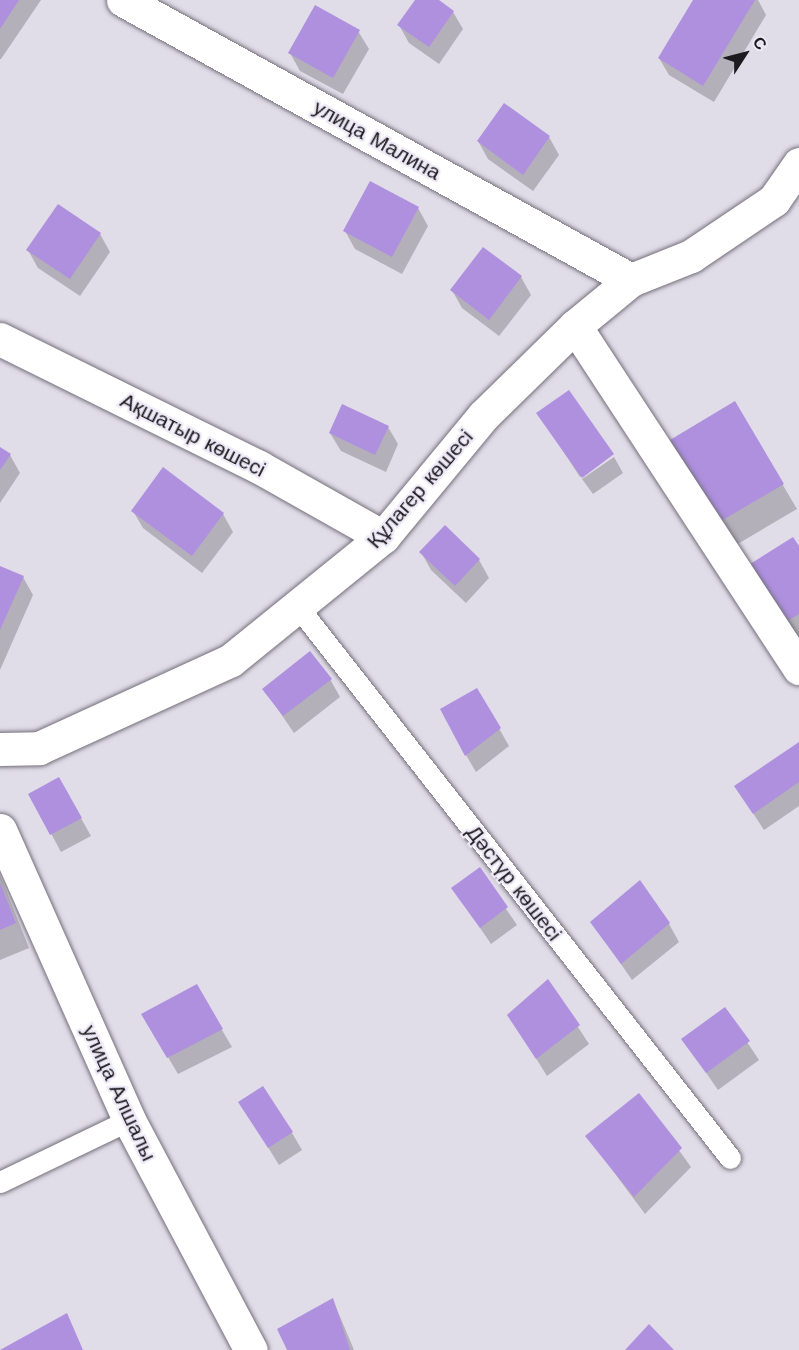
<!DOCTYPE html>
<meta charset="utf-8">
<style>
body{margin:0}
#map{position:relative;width:799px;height:1350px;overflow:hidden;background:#e0dce8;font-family:"Work Sans",sans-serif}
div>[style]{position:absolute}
.shadow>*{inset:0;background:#0003}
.building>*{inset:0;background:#ae90df}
.roads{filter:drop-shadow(0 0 2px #74707b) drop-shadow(0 0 2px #74707b)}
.service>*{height:21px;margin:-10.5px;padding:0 10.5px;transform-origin:10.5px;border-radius:10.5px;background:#fff}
.minor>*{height:33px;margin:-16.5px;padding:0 16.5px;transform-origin:16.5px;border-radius:16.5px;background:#fff}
span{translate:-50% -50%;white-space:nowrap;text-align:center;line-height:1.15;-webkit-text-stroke:4.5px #ede9f6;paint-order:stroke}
.street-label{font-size:21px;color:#1c1a1f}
.north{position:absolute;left:715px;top:24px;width:60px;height:60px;-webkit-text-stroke:4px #ede9f6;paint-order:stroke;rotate:54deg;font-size:16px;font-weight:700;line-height:24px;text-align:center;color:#1c1a1f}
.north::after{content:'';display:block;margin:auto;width:21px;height:27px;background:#1c1a1f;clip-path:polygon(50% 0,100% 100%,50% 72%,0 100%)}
</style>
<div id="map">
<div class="shadow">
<div style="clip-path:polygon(0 0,41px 0,1px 59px,0 59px)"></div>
<div style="clip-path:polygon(417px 0,436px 0,453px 12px,463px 29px,439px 64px,409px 43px,399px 25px)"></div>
<div style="clip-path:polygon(695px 0,758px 0,766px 15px,714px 102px,669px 75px,659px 58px)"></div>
<div style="clip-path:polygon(358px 31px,369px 49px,343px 94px,300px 71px,290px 53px)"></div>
<div style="clip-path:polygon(549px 137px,559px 155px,533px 191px,488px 159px,478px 141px)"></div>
<div style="clip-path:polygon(418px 208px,428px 226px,402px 274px,355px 249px,345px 231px)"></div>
<div style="clip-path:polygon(100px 234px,110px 252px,80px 296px,38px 268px,28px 250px)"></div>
<div style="clip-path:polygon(521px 277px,531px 295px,499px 336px,462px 308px,452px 290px)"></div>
<div style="clip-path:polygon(734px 403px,797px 509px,724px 552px,662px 446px)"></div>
<div style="clip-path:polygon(538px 413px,612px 454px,580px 477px)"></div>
<div style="clip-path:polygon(388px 427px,398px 444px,386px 472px,341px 451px,330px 433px)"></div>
<div style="clip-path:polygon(0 449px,10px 455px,20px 473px,0 503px)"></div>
<div style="clip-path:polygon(614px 457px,623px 473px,593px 494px,582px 479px)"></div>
<div style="clip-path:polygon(133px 511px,223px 514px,233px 532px,202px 573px,143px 528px)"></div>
<div style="clip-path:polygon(445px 527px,479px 560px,489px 578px,466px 603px,431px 570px,421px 552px)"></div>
<div style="clip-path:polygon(799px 549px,799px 638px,792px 642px,756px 586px)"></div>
<div style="clip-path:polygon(0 567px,23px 577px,33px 595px,0 670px)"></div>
<div style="clip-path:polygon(330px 679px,340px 697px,294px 733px,264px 689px)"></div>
<div style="clip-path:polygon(477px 690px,509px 746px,476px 772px,466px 755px)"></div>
<div style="clip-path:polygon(799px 744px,799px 806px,764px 830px,736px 787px)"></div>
<div style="clip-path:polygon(59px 779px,91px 836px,61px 852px,30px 794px)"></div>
<div style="clip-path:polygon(479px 869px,517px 925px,491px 944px,453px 888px)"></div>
<div style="clip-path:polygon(0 875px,29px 948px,0 960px)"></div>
<div style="clip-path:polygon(592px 922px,669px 924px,679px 942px,632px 980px)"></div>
<div style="clip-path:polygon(548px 981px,589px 1044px,547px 1076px,509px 1015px)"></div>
<div style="clip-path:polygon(196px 986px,232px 1047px,178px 1074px,143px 1015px)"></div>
<div style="clip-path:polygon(725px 1009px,759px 1060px,718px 1090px,683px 1039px)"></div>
<div style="clip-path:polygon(639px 1095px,691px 1167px,645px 1214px,587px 1136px)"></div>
<div style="clip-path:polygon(240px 1102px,292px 1133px,302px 1150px,279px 1165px)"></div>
<div style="clip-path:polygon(333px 1300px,354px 1350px,288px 1350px)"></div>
</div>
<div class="building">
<div style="clip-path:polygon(0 0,19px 0,0 29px)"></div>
<div style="clip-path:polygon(415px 0,439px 0,454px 11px,429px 47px,397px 25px)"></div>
<div style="clip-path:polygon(693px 0,755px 0,703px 86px,658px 58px)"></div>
<div style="clip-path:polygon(315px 5px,360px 30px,333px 78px,288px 53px)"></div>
<div style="clip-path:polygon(504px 103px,550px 136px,523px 175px,477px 141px)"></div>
<div style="clip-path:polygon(370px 181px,419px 207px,392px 257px,343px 231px)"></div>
<div style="clip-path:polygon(58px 204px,101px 233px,70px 279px,26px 250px)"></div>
<div style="clip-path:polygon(483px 247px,522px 276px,489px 320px,450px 290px)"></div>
<div style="clip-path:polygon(569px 390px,614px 454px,582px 478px,536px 413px)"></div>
<div style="clip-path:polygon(735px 401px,784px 484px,709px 528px,660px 446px)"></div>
<div style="clip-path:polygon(342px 404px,389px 426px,375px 455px,329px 433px)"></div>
<div style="clip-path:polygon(0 447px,11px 454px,0 470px)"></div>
<div style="clip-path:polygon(163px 467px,224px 513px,192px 556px,131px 511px)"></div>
<div style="clip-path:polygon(445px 525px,480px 559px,455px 586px,419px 552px)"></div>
<div style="clip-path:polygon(793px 537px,799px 546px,799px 614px,781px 625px,744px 568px)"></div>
<div style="clip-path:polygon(0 566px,24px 576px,0 630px)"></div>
<div style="clip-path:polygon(310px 651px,332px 679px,283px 716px,262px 689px)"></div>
<div style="clip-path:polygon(477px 688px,501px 728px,465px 756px,440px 709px)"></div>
<div style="clip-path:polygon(799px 742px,799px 782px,753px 814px,734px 786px)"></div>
<div style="clip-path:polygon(59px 777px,82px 818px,50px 835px,28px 794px)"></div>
<div style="clip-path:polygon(480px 867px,508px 907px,480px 928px,451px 888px)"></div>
<div style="clip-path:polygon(640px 880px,670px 923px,621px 964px,590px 922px)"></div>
<div style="clip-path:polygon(0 883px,16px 923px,0 930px)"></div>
<div style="clip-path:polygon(548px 979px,580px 1025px,536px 1059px,507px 1015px)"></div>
<div style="clip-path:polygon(197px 984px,223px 1029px,167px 1058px,141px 1014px)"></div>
<div style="clip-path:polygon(725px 1007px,750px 1041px,706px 1073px,681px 1039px)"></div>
<div style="clip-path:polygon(263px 1086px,293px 1132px,268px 1148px,238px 1102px)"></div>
<div style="clip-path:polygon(639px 1093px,682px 1148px,634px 1197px,585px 1136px)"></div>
<div style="clip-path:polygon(333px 1298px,350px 1350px,287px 1350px,277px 1329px)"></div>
<div style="clip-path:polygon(67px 1313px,83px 1350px,0 1350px)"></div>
<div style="clip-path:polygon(649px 1324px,674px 1350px,625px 1350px)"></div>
</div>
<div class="roads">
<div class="service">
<div style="left:298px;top:607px;width:700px;rotate:51.9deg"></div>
<div style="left:0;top:1182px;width:143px;rotate:-25.7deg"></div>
</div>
<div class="minor">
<div style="left:123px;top:0;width:580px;rotate:28.86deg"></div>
<div style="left:575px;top:326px;width:409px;rotate:56.8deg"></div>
<div style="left:0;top:339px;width:289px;rotate:26.3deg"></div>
<div style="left:259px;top:467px;width:142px;rotate:29.4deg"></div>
<div style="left:0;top:749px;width:39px;rotate:-1deg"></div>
<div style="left:39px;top:748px;width:211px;rotate:-24.6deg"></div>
<div style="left:231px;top:660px;width:196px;rotate:-39deg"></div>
<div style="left:383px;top:537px;width:157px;rotate:-50.4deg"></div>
<div style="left:483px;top:416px;width:129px;rotate:-44.4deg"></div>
<div style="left:575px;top:326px;width:72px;rotate:-39.4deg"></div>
<div style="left:631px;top:280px;width:65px;rotate:-21.8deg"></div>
<div style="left:691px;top:256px;width:100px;rotate:-34deg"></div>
<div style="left:774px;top:200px;width:44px;rotate:-55.2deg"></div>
<div style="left:0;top:830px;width:317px;rotate:66deg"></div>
<div style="left:129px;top:1120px;width:260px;rotate:62.1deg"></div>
</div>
</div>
<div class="street-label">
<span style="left:377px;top:140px;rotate:29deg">улица Малина</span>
<span style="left:193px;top:435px;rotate:27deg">Ақшатыр көшесі</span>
<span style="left:420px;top:489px;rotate:-49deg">Құлагер көшесі</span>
<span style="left:514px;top:883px;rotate:52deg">Дәстүр көшесі</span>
<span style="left:119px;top:1093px;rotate:65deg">улица Алшалы</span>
</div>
<div class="north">С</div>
</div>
